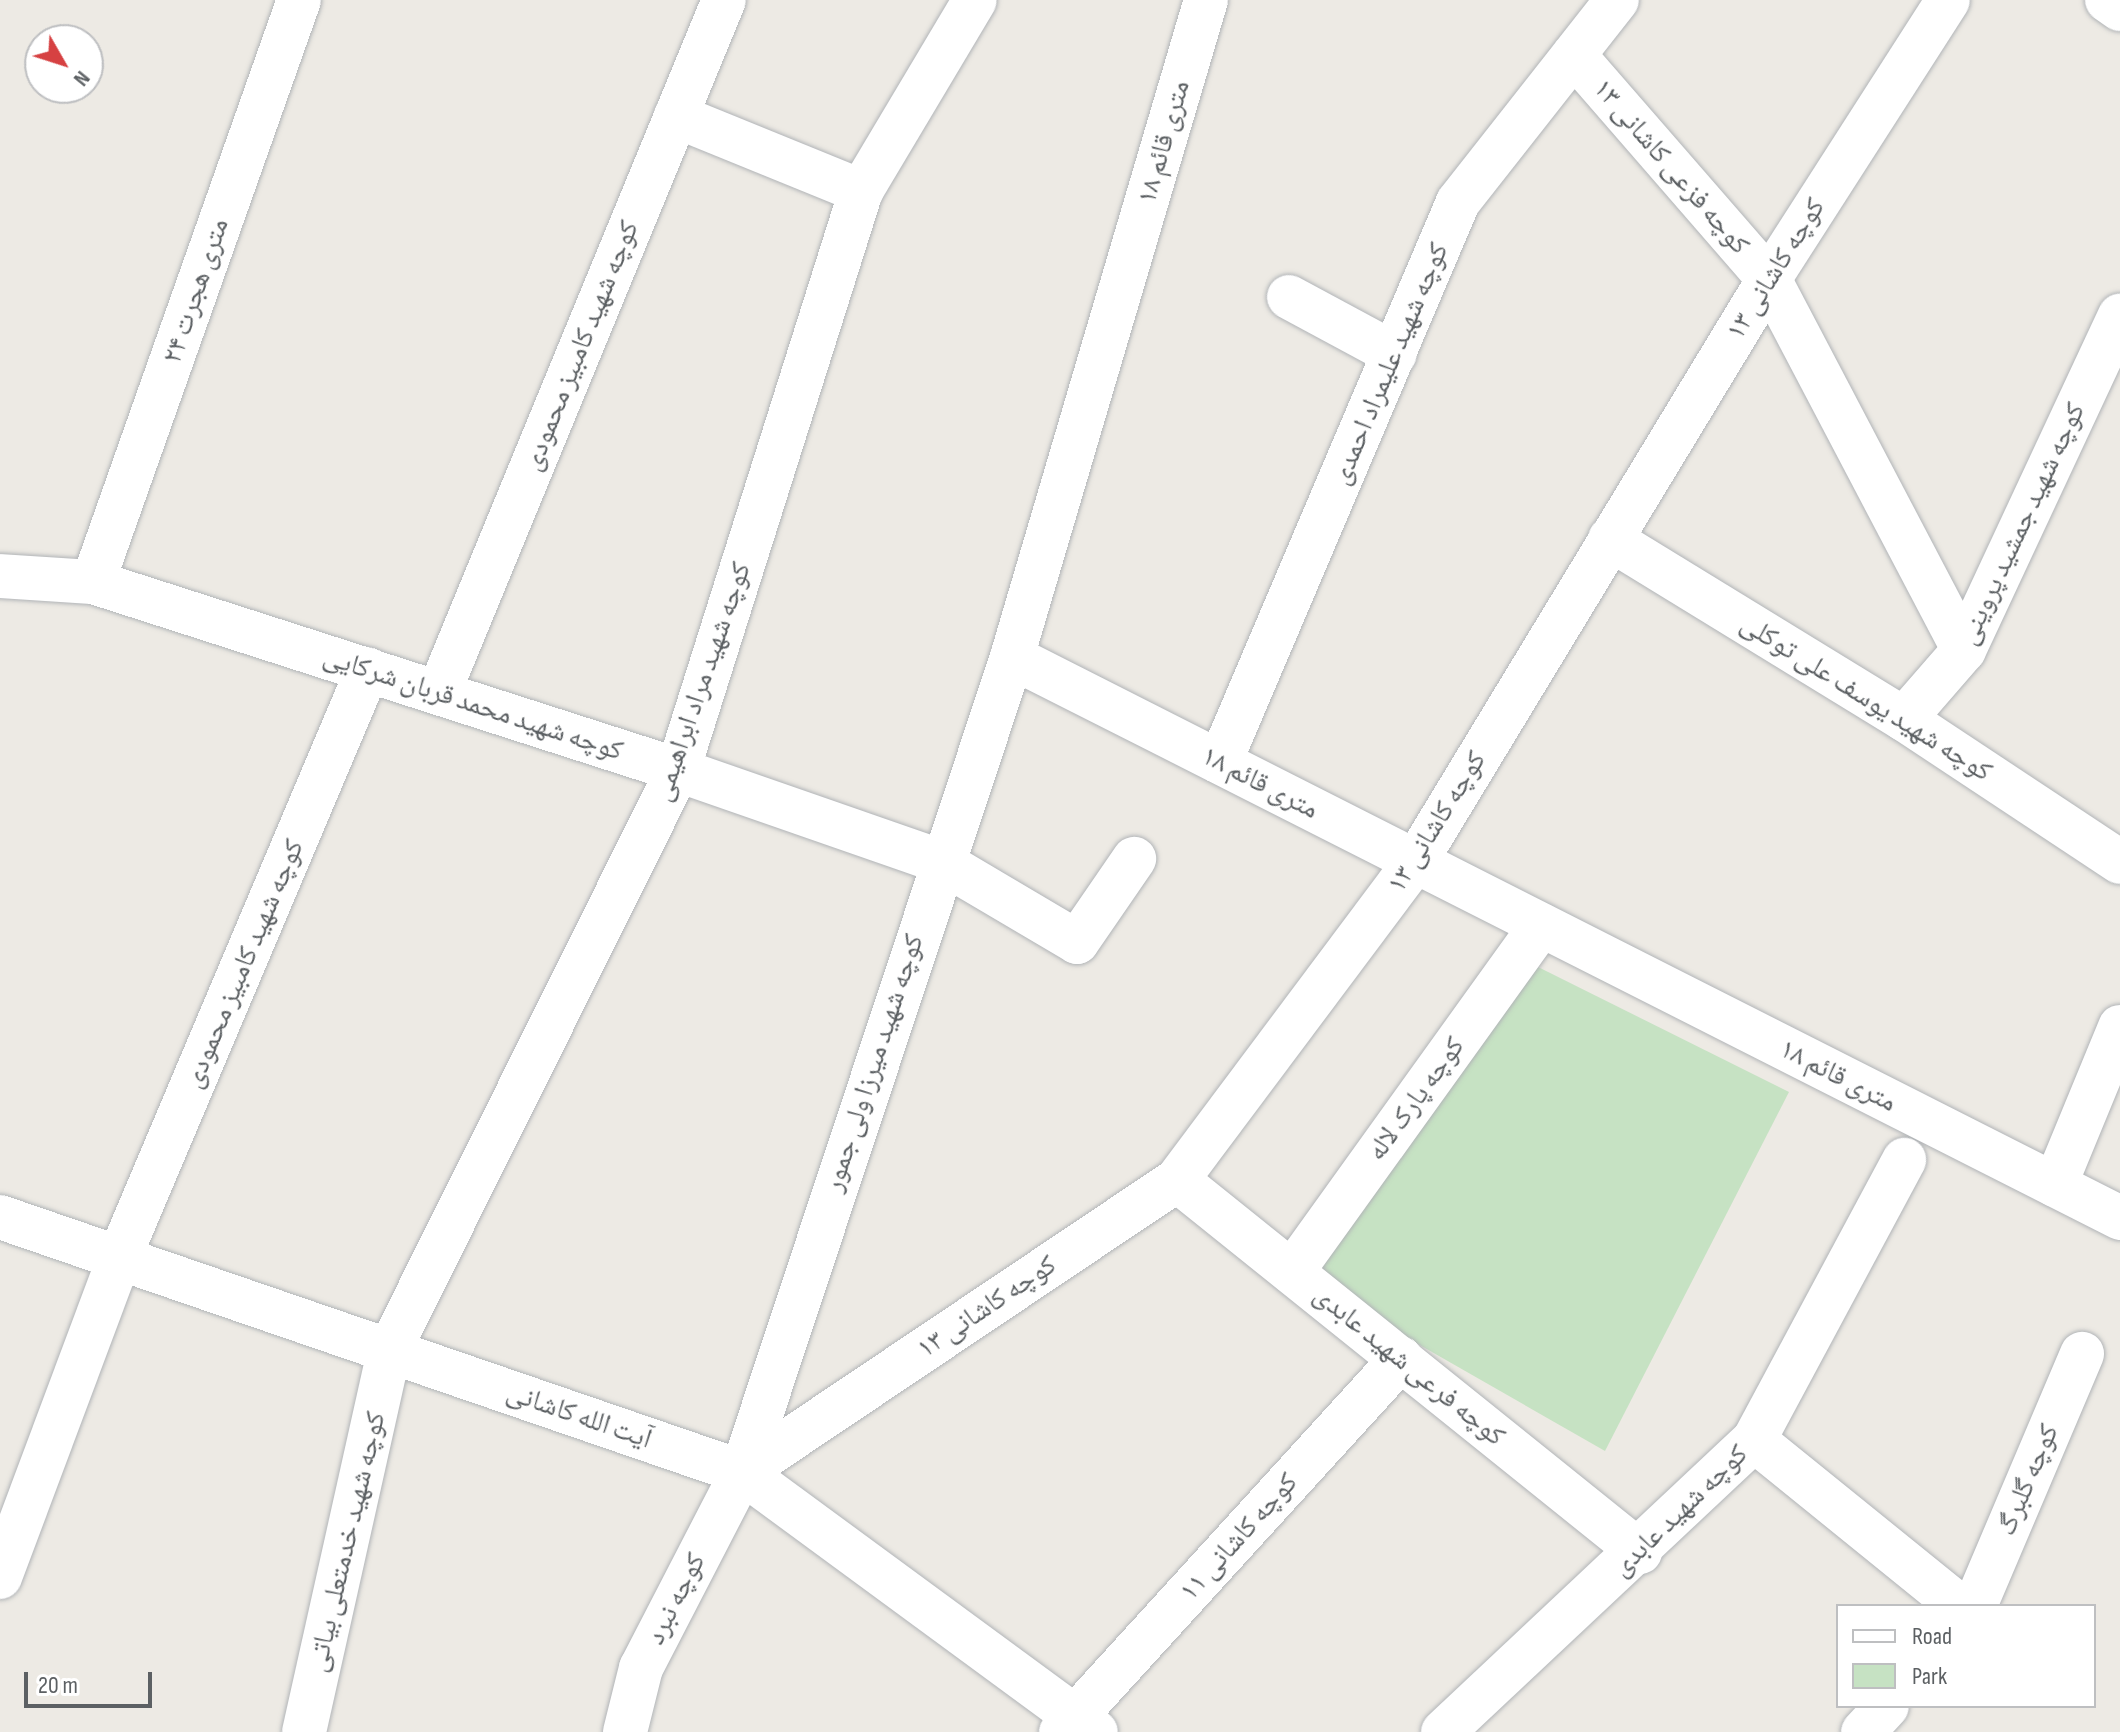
<!DOCTYPE html>
<meta charset="utf-8">
<style>
body{margin:0}
#map{position:relative;width:2120px;height:1732px;overflow:hidden;background:#edeae4;font-family:"Sofia Sans Condensed","Noto Naskh Arabic",sans-serif}
div>[style]{position:absolute}
.green>*{inset:0;background:#c6e2c3}
.roads{filter:drop-shadow(0 0 2px #b1b4b7) drop-shadow(0 0 2px #b1b4b7)}
.street>*{height:44px;margin:-22px;padding:0 22px;transform-origin:22px;border-radius:22px;background:#fff}
.secondary>*{height:44px;margin:-22px;padding:0 22px;transform-origin:22px;border-radius:22px;background:#fff}
span{translate:-50% -50%;white-space:nowrap;text-align:center;line-height:1.15;-webkit-text-stroke:6px #fff;paint-order:stroke}
.street-label{font-size:28px;color:#5c6063}
.legend{position:absolute;left:1836px;top:1604px;width:260px;height:104px;box-sizing:border-box;background:#fff;border:2px solid #bebfc1;margin:0;padding:10px 14px;list-style:none;font-size:24px;color:#5c6063}
.legend li{display:flex;align-items:center;gap:16px;height:40px}
.legend b{width:40px;border:2px solid #bebfc1}
.north{position:absolute;left:24px;top:24px;width:80px;height:80px;box-sizing:border-box;background:#fff;border:2px solid #bebfc1;border-radius:50%;rotate:129deg;font-size:22px;font-weight:700;line-height:32px;text-align:center;color:#5c6063}
.north::after{content:'';display:block;margin:auto;width:28px;height:36px;background:#d64142;clip-path:polygon(50% 0,100% 100%,50% 72%,0 100%)}
.scale{position:absolute;left:24px;top:1672px;width:128px;height:36px;box-sizing:border-box;border:4px solid #5c6063;border-top:0;padding-left:10px;font-size:24px;line-height:28px;white-space:nowrap;color:#5c6063;-webkit-text-stroke:6px #fff;paint-order:stroke}
</style>
<div id="map">
<div class="green">
<div style="clip-path:polygon(1510px 953px,1789px 1092px,1605px 1451px,1292px 1272px)"></div>
</div>
<div class="roads">
<div class="street">
<div style="left:2107px;top:0;width:16px;rotate:35deg"></div>
<div style="left:1574px;top:55px;width:297px;rotate:49deg"></div>
<div style="left:1769px;top:279px;width:419px;rotate:62.3deg"></div>
<div style="left:676px;top:116px;width:200px;rotate:22.1deg"></div>
<div style="left:1289px;top:297px;width:120px;rotate:28.3deg"></div>
<div style="left:1610px;top:539px;width:345px;rotate:31.5deg"></div>
<div style="left:1904px;top:719px;width:259px;rotate:33.5deg"></div>
<div style="left:0;top:576px;width:93px;rotate:3.7deg"></div>
<div style="left:93px;top:582px;width:614px;rotate:17.82deg"></div>
<div style="left:678px;top:770px;width:277px;rotate:19.2deg"></div>
<div style="left:940px;top:861px;width:159px;rotate:30.6deg"></div>
<div style="left:1077px;top:942px;width:101px;rotate:-55.5deg"></div>
<div style="left:93px;top:582px;width:617px;rotate:-70.51deg"></div>
<div style="left:1012px;top:657px;width:1242px;rotate:26.85deg"></div>
<div style="left:439px;top:692px;width:748px;rotate:-67.62deg"></div>
<div style="left:1904px;top:719px;width:91px;rotate:-49deg"></div>
<div style="left:1964px;top:650px;width:369px;rotate:-65deg"></div>
<div style="left:1220px;top:762px;width:608px;rotate:-66.97deg"></div>
<div style="left:1458px;top:202px;width:257px;rotate:-51.8deg"></div>
<div style="left:1177px;top:1180px;width:594px;rotate:38.78deg"></div>
<div style="left:2055px;top:1185px;width:171px;rotate:-67.6deg"></div>
<div style="left:1292px;top:1272px;width:427px;rotate:-54.3deg"></div>
<div style="left:1754px;top:1440px;width:264px;rotate:39deg"></div>
<div style="left:742px;top:1472px;width:524px;rotate:-33.87deg"></div>
<div style="left:1177px;top:1180px;width:399px;rotate:-53.2deg"></div>
<div style="left:1416px;top:861px;width:681px;rotate:-58.76deg"></div>
<div style="left:1769px;top:279px;width:331px;rotate:-57.3deg"></div>
<div style="left:0;top:1577px;width:340px;rotate:-69.5deg"></div>
<div style="left:119px;top:1258px;width:639px;rotate:-67.08deg"></div>
<div style="left:1975px;top:1606px;width:274px;rotate:-67deg"></div>
<div style="left:304px;top:1732px;width:390px;rotate:-77.4deg"></div>
<div style="left:389px;top:1351px;width:649px;rotate:-63.55deg"></div>
<div style="left:678px;top:770px;width:607px;rotate:-72.46deg"></div>
<div style="left:861px;top:191px;width:222px;rotate:-59.2deg"></div>
<div style="left:625px;top:1732px;width:66px;rotate:-76deg"></div>
<div style="left:641px;top:1668px;width:220px;rotate:-62.7deg"></div>
<div style="left:742px;top:1472px;width:859px;rotate:-71.67deg"></div>
<div style="left:1012px;top:657px;width:685px;rotate:-73.55deg"></div>
<div style="left:1061px;top:1732px;width:505px;rotate:-47.65deg"></div>
<div style="left:1443px;top:1732px;width:427px;rotate:-43.2deg"></div>
<div style="left:1754px;top:1440px;width:318px;rotate:-61.8deg"></div>
<div style="left:1863px;top:1732px;width:35px;rotate:-47deg"></div>
</div>
<div class="secondary">
<div style="left:0;top:1217px;width:785px;rotate:18.97deg"></div>
<div style="left:742px;top:1472px;width:439px;rotate:36.3deg"></div>
</div>
</div>
<div class="street-label">
<span style="left:1164px;top:142px;rotate:-74deg">۱۸ متری قائم</span>
<span style="left:1671px;top:167px;rotate:49deg">کوچه فزعی کاشانی ۱۳</span>
<span style="left:1776px;top:269px;rotate:-58deg">کوچه کاشانی ۱۳</span>
<span style="left:196px;top:291px;rotate:-71deg">۲۴ متری هجرت</span>
<span style="left:581px;top:346px;rotate:-68deg">کوچه شهید کامبیز محمودی</span>
<span style="left:1390px;top:364px;rotate:-67deg">کوچه شهید علیمراد احمدی</span>
<span style="left:2022px;top:524px;rotate:-65deg">کوچه شهید جمشید پروینی</span>
<span style="left:702px;top:682px;rotate:-71deg">کوچه شهید مراد ابراهیمی</span>
<span style="left:1866px;top:698px;rotate:32deg">کوچه شهید یوسف علی توکلی</span>
<span style="left:473px;top:704px;rotate:18deg">کوچه شهید محمد قربان شرکایی</span>
<span style="left:1260px;top:783px;rotate:27deg">۱۸ متری قائم</span>
<span style="left:1437px;top:822px;rotate:-58deg">کوچه کاشانی ۱۳</span>
<span style="left:244px;top:964px;rotate:-67deg">کوچه شهید کامبیز محمودی</span>
<span style="left:874px;top:1063px;rotate:-72deg">کوچه شهید میرزا ولی جمور</span>
<span style="left:1838px;top:1076px;rotate:27deg">۱۸ متری قائم</span>
<span style="left:1416px;top:1099px;rotate:-54deg">کوچه پارک لاله</span>
<span style="left:987px;top:1307px;rotate:-34deg">کوچه کاشانی ۱۳</span>
<span style="left:1409px;top:1366px;rotate:39deg">کوچه فرعی شهید عابدی</span>
<span style="left:579px;top:1416px;rotate:19deg">آیت الله کاشانی</span>
<span style="left:2028px;top:1480px;rotate:-67deg">کوچه گلبرگ</span>
<span style="left:1680px;top:1511px;rotate:-44deg">کوچه شهید عابدی</span>
<span style="left:1239px;top:1537px;rotate:-48deg">کوچه کاشانی ۱۱</span>
<span style="left:347px;top:1542px;rotate:-77deg">کوچه شهید خدمتعلی بیاتی</span>
<span style="left:676px;top:1599px;rotate:-63deg">کوچه نبرد</span>
</div>
<ul class="legend">
<li><b style="height:10px;background:#fff"></b>Road</li>
<li><b style="height:22px;background:#c6e2c3"></b>Park</li>
</ul>
<div class="north">N</div>
<div class="scale">20 m</div>
</div>
